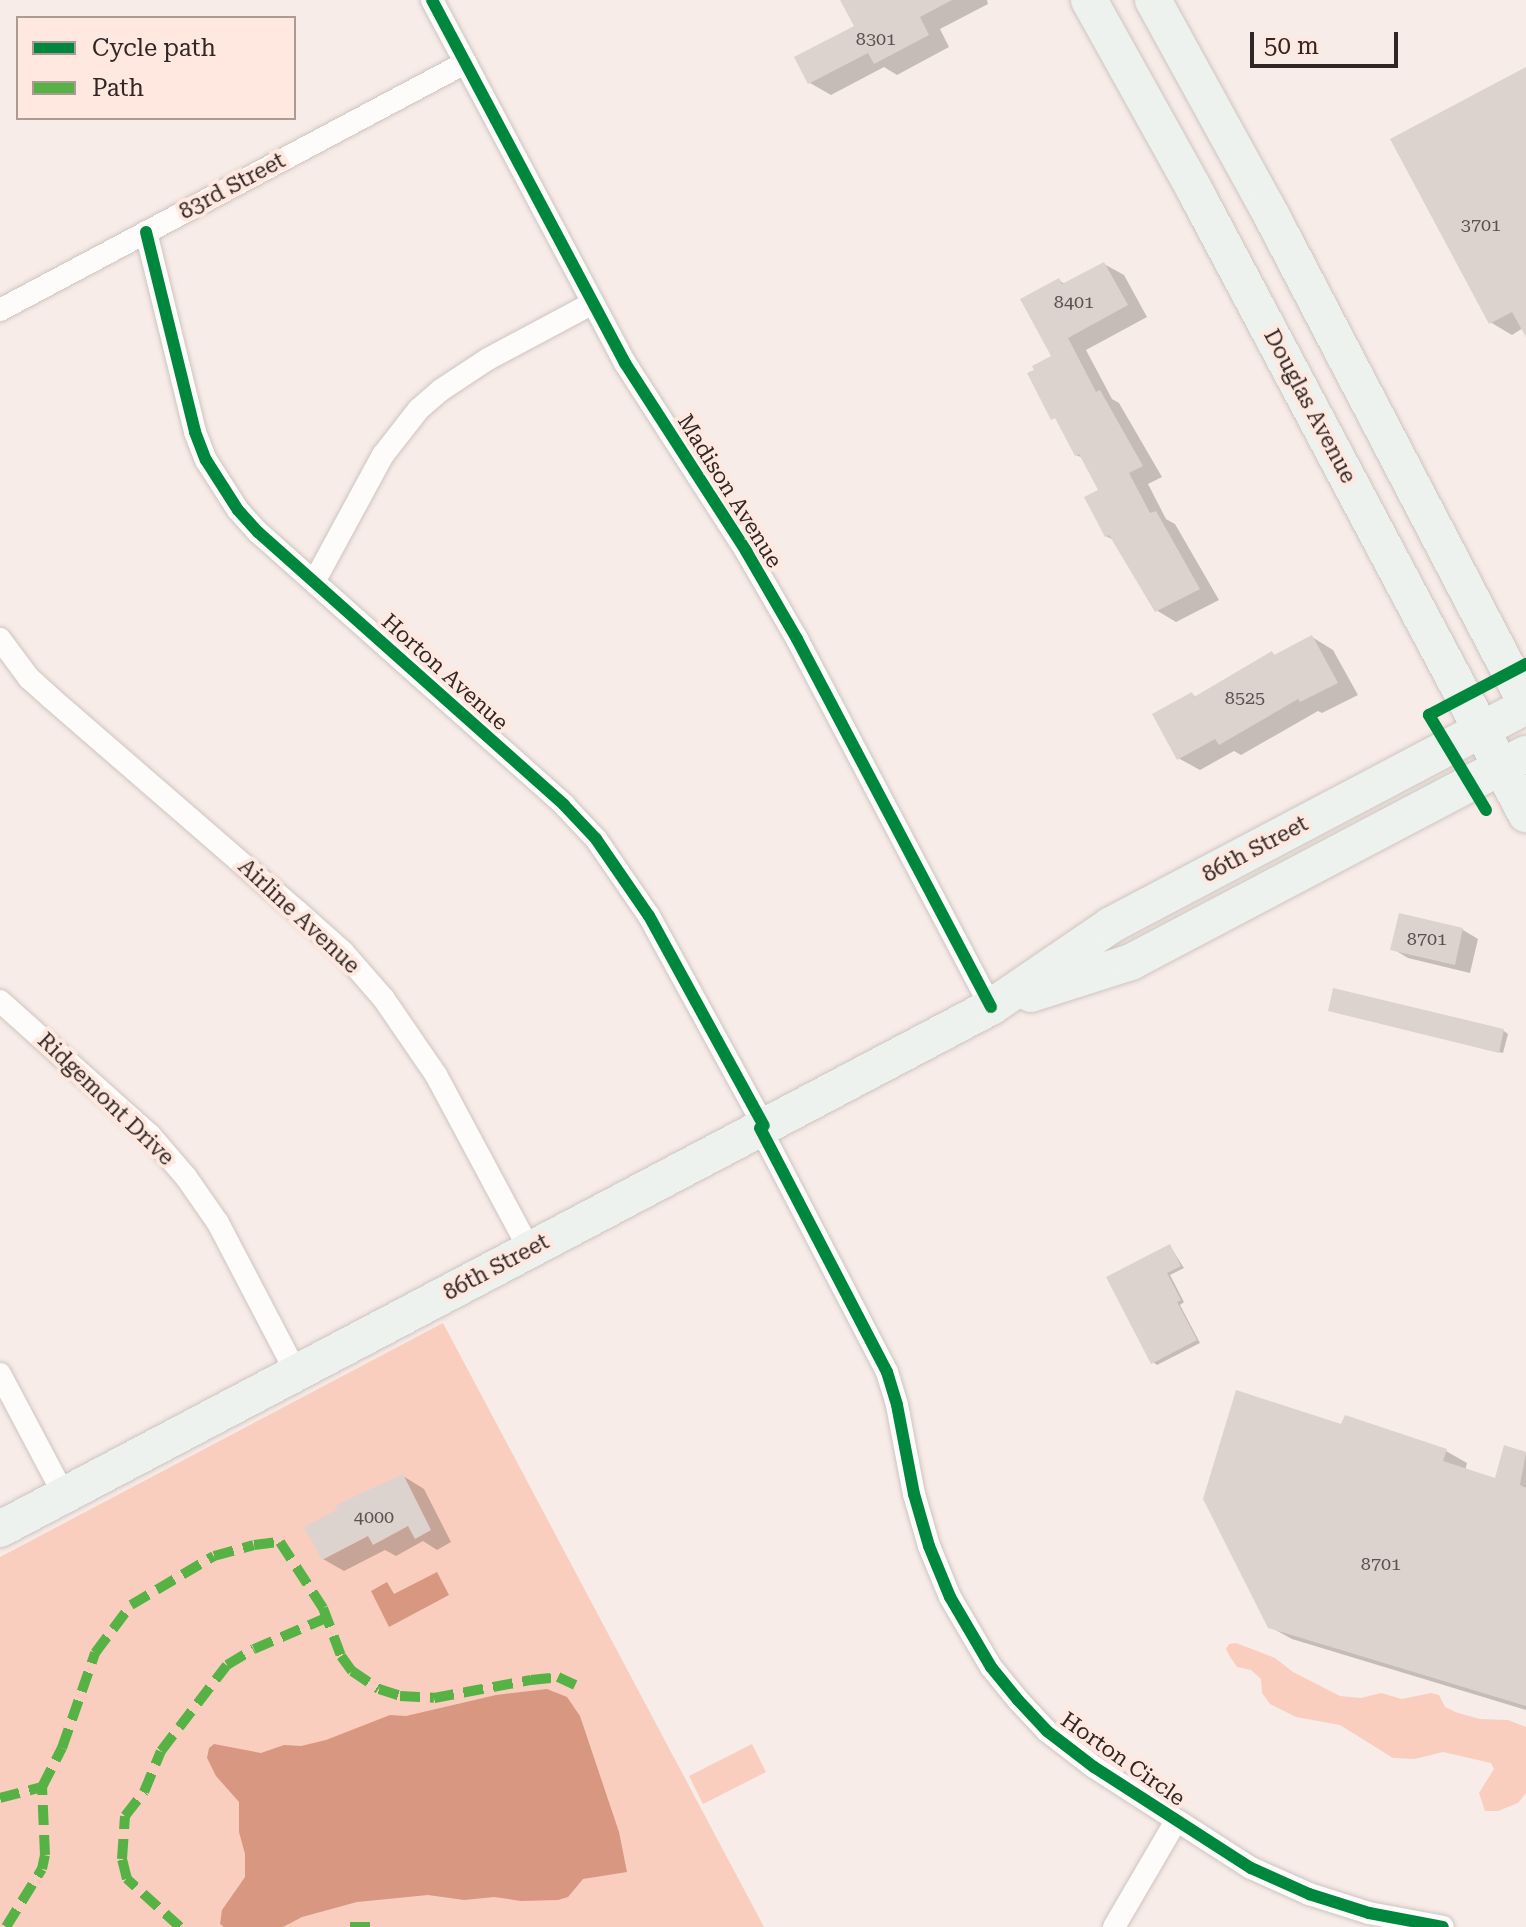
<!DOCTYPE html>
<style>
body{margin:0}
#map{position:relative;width:1526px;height:1927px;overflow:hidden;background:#f7ece7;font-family:"Roboto Serif",serif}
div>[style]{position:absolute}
.green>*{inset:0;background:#f9cebe}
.water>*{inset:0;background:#d89780}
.shadow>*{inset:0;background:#0003}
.building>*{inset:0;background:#ddd3ce}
.roads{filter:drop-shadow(0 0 2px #cec4c0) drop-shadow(0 0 2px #cec4c0)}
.street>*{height:22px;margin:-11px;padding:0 11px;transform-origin:11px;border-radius:11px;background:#fefcfb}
.primary>*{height:36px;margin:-18px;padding:0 18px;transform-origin:18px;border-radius:18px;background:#edf2ef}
.quiet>*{height:10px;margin-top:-5px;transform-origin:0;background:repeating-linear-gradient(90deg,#56b245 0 20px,transparent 0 30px)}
.cycleway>*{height:12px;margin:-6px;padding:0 6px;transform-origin:6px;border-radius:6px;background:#00873e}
span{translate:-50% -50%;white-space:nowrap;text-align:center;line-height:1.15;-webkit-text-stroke:8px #fee8e0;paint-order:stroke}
.number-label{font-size:18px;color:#5b514e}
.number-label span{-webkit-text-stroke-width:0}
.street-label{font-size:22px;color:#302623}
.legend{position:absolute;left:16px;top:16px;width:280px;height:104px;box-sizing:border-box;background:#fee8e0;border:2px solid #ac9a94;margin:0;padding:10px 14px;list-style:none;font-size:24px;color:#302623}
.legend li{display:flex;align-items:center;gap:16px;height:40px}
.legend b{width:40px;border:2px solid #ac9a94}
.scale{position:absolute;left:1250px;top:32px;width:148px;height:36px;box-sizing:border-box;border:4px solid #302623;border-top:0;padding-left:10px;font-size:24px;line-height:28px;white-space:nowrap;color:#302623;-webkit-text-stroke:6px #fee8e0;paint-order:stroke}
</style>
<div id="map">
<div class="green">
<div style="clip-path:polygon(443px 1323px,764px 1927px,0 1927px,0 1557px)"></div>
<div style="clip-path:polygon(1236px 1643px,1275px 1658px,1293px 1672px,1340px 1696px,1361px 1698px,1381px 1693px,1402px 1699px,1431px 1693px,1439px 1695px,1445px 1707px,1458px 1713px,1480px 1719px,1508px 1720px,1526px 1727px,1526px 1793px,1518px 1803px,1498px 1811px,1485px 1811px,1479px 1793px,1494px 1769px,1491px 1763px,1443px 1752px,1415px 1759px,1393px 1758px,1340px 1725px,1296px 1717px,1270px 1704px,1262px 1693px,1261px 1679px,1251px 1670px,1237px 1667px,1229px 1655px,1226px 1649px,1229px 1644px)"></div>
<div style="clip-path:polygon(752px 1744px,766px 1772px,703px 1804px,689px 1776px)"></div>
</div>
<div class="water">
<div style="clip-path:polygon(437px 1572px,449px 1595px,389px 1627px,371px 1591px,387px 1582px,394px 1594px)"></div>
<div style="clip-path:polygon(547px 1689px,567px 1697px,580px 1716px,619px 1832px,627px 1872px,583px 1879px,568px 1897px,558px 1900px,521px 1901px,494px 1897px,464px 1900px,428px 1895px,357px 1902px,302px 1917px,283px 1927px,224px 1927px,220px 1924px,222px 1910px,245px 1877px,245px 1854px,239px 1832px,239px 1802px,216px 1776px,207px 1758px,209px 1748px,214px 1744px,261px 1753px,284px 1745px,301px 1746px,326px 1740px,390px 1715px,406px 1716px,496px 1695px)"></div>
</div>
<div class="shadow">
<div style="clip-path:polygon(842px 0,987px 0,988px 4px,940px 29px,949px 47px,897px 75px,884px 67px,831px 95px,810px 83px,857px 27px)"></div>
<div style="clip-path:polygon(1526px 69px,1526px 332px,1523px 328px,1512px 335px,1490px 322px)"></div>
<div style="clip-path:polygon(1104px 264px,1124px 275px,1147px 317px,1086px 350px,1112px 399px,1119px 403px,1162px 477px,1148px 484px,1166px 519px,1175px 524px,1219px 600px,1176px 622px,1156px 610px,1115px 541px,1106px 536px,1101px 491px,1085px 459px,1076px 455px,1054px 357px,1059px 280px,1066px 285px)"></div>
<div style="clip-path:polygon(1312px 637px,1333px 650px,1358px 695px,1322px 713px,1318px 711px,1241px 755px,1234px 751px,1200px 770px,1178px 758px,1192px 694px,1197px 698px,1272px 653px,1276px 656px)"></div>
<div style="clip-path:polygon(1401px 915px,1463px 930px,1478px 939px,1470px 973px,1408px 958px,1393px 949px)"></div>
<div style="clip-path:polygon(1330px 1010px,1504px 1031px,1508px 1034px,1503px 1053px)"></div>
<div style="clip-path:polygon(1170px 1246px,1184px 1268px,1170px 1275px,1184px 1302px,1180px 1305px,1200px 1343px,1157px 1365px,1153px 1362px)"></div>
<div style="clip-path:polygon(1342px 1427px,1446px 1451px,1467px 1463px,1465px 1471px,1496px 1481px,1505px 1448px,1526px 1454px,1526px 1710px,1292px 1639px,1270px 1627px)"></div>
<div style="clip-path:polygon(403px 1476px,424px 1489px,451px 1542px,437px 1550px,423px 1541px,396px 1556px,385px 1550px,344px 1571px,323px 1559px)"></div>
</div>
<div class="building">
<div style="clip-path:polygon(840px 0,952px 0,920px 17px,929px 35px,874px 64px,868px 53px,808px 84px,794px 57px,854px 26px)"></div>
<div style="clip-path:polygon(1526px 67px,1526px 337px,1512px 312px,1489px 324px,1390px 139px)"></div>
<div style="clip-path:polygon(1104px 262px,1128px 305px,1068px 338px,1096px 392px,1100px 390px,1143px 466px,1129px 473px,1150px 513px,1156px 511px,1200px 589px,1155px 612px,1109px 535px,1105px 537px,1084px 497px,1098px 490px,1079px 454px,1075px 456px,1055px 418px,1051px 420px,1027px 373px,1034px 370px,1032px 366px,1051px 356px,1020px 299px,1059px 278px,1062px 284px)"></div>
<div style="clip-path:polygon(1312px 635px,1338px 683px,1300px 702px,1298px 699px,1219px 745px,1215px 739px,1177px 760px,1152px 714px,1192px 692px,1194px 697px,1272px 651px,1274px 655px)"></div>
<div style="clip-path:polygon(1399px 913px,1463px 928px,1455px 965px,1390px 950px)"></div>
<div style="clip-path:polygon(1333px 988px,1504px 1029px,1499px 1053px,1328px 1011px)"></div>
<div style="clip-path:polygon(1170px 1244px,1181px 1266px,1167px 1273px,1181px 1300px,1177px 1302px,1197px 1340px,1151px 1364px,1106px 1277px)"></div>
<div style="clip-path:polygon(1236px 1390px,1341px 1424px,1345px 1415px,1447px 1449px,1443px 1461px,1495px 1478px,1504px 1445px,1526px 1452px,1520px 1485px,1526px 1488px,1526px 1706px,1268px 1628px,1203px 1499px)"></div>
<div style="clip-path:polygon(403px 1474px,431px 1530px,415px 1539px,408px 1526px,373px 1545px,368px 1536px,322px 1560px,304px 1527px,338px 1509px,336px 1505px)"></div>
</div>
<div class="roads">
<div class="street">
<div style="left:432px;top:0;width:411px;rotate:62deg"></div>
<div style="left:625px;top:363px;width:224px;rotate:57.2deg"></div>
<div style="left:746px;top:551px;width:102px;rotate:59.9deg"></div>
<div style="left:797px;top:639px;width:416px;rotate:62.2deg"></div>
<div style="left:146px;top:232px;width:206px;rotate:76.2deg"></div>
<div style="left:195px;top:432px;width:30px;rotate:69deg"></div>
<div style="left:206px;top:460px;width:59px;rotate:57.4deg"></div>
<div style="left:238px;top:510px;width:30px;rotate:48deg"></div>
<div style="left:258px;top:532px;width:410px;rotate:41.7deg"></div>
<div style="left:564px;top:805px;width:47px;rotate:46.7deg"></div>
<div style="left:596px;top:839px;width:93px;rotate:55.5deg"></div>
<div style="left:649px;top:916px;width:239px;rotate:61.3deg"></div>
<div style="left:0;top:310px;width:527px;rotate:-27.98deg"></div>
<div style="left:314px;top:582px;width:145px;rotate:-61.5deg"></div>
<div style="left:383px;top:455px;width:58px;rotate:-52deg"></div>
<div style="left:419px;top:409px;width:29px;rotate:-41deg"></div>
<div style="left:441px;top:390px;width:56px;rotate:-33.4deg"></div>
<div style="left:488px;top:359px;width:119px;rotate:-28.1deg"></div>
<div style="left:0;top:639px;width:49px;rotate:53.4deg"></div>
<div style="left:29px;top:678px;width:30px;rotate:42deg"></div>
<div style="left:51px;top:698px;width:325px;rotate:40.9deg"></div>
<div style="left:297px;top:911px;width:62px;rotate:41.7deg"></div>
<div style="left:343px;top:952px;width:62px;rotate:48.9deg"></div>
<div style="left:384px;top:999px;width:92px;rotate:55.6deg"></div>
<div style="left:436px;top:1075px;width:199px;rotate:61.8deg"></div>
<div style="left:0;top:1001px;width:200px;rotate:41.8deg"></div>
<div style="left:149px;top:1134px;width:57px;rotate:49.3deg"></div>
<div style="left:186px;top:1177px;width:56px;rotate:55.2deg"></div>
<div style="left:218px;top:1223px;width:168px;rotate:62.4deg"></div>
<div style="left:760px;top:1128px;width:275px;rotate:62.5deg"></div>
<div style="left:887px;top:1372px;width:34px;rotate:73deg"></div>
<div style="left:897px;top:1405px;width:91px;rotate:79.2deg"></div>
<div style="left:914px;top:1494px;width:54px;rotate:73.9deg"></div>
<div style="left:929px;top:1546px;width:55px;rotate:67.6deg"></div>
<div style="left:950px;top:1597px;width:81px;rotate:59.6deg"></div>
<div style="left:991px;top:1667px;width:43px;rotate:50.7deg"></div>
<div style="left:1018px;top:1700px;width:42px;rotate:46.9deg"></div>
<div style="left:1047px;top:1731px;width:59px;rotate:37.5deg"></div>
<div style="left:1094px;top:1767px;width:187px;rotate:32.8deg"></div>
<div style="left:1251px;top:1868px;width:64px;rotate:24.1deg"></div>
<div style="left:1309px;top:1894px;width:63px;rotate:17.6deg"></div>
<div style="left:1369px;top:1913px;width:75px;rotate:10.7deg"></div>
<div style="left:0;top:1374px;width:137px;rotate:62.1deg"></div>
<div style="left:1114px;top:1927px;width:123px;rotate:-59.7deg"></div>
</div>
<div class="primary">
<div style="left:1089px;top:0;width:216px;rotate:60.9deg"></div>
<div style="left:1194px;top:189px;width:708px;rotate:62.02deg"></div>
<div style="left:1153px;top:0;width:236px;rotate:61.2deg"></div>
<div style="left:1267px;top:207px;width:560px;rotate:62.43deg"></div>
<div style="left:1031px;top:994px;width:105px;rotate:-17.7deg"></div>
<div style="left:1131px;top:962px;width:446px;rotate:-27.8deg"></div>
<div style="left:0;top:1529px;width:1120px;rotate:-27.78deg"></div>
<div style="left:991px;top:1007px;width:145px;rotate:-34.3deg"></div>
<div style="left:1111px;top:925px;width:469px;rotate:-27.8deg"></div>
</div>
</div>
<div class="quiet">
<div style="left:0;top:1798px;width:43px;rotate:-14.7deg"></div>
<div style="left:42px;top:1787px;width:44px;rotate:-62.9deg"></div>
<div style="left:62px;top:1748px;width:101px;rotate:-70.8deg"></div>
<div style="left:95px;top:1653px;width:60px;rotate:-53.1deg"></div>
<div style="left:131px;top:1605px;width:96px;rotate:-30.6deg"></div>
<div style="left:214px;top:1556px;width:41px;rotate:-15.4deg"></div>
<div style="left:254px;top:1545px;width:26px;rotate:-7deg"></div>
<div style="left:280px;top:1542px;width:79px;rotate:56.9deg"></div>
<div style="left:323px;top:1608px;width:51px;rotate:69.4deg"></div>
<div style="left:341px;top:1656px;width:19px;rotate:54deg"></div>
<div style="left:352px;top:1671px;width:32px;rotate:34deg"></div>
<div style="left:379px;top:1689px;width:22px;rotate:18deg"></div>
<div style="left:400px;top:1696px;width:34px;rotate:3deg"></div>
<div style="left:434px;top:1698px;width:99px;rotate:-10.5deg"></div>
<div style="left:531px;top:1680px;width:27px;rotate:-6deg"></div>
<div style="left:558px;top:1677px;width:19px;rotate:25deg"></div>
<div style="left:6px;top:1927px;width:68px;rotate:-58.2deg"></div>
<div style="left:42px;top:1869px;width:14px;rotate:-78deg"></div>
<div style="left:45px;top:1855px;width:68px;rotate:-92.5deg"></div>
<div style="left:180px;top:1927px;width:72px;rotate:-137.8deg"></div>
<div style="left:127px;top:1879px;width:21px;rotate:-104deg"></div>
<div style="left:122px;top:1859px;width:43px;rotate:-86deg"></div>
<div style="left:125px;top:1816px;width:31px;rotate:-52deg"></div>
<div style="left:144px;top:1792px;width:44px;rotate:-67.5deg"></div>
<div style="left:161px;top:1751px;width:108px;rotate:-52.5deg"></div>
<div style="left:227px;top:1665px;width:31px;rotate:-31deg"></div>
<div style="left:254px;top:1649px;width:78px;rotate:-23.3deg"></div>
<div style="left:350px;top:1927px;width:23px"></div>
</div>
<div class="cycleway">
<div style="left:432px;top:0;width:411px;rotate:62deg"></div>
<div style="left:625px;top:363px;width:224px;rotate:57.2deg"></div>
<div style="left:746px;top:551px;width:102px;rotate:59.9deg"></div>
<div style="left:797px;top:639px;width:416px;rotate:62.2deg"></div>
<div style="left:146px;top:232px;width:206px;rotate:76.2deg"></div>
<div style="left:195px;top:432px;width:30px;rotate:69deg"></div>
<div style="left:206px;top:460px;width:59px;rotate:57.4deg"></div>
<div style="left:238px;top:510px;width:30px;rotate:48deg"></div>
<div style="left:258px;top:532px;width:410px;rotate:41.7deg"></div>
<div style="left:564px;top:805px;width:47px;rotate:46.7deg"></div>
<div style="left:596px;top:839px;width:93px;rotate:55.5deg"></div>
<div style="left:649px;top:916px;width:239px;rotate:61.3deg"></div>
<div style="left:1486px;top:810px;width:111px;rotate:-121deg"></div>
<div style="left:1429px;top:715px;width:110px;rotate:-27.7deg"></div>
<div style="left:760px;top:1128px;width:275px;rotate:62.5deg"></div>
<div style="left:887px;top:1372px;width:34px;rotate:73deg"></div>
<div style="left:897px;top:1405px;width:91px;rotate:79.2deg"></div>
<div style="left:914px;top:1494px;width:54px;rotate:73.9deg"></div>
<div style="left:929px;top:1546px;width:55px;rotate:67.6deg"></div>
<div style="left:950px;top:1597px;width:81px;rotate:59.6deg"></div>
<div style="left:991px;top:1667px;width:43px;rotate:50.7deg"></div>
<div style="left:1018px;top:1700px;width:42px;rotate:46.9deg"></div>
<div style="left:1047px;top:1731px;width:59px;rotate:37.5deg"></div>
<div style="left:1094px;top:1767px;width:187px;rotate:32.8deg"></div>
<div style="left:1251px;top:1868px;width:64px;rotate:24.1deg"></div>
<div style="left:1309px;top:1894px;width:63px;rotate:17.6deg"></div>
<div style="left:1369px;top:1913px;width:75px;rotate:10.7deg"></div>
</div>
<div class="number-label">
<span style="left:876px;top:39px">8301</span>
<span style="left:1481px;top:225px">3701</span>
<span style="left:1074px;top:302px">8401</span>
<span style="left:1245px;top:698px">8525</span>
<span style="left:1427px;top:939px">8701</span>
<span style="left:374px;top:1517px">4000</span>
<span style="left:1381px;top:1564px">8701</span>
</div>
<div class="street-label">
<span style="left:232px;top:186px;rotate:-28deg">83rd Street</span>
<span style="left:1310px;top:406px;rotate:62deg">Douglas Avenue</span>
<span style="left:730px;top:491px;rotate:58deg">Madison Avenue</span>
<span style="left:445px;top:672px;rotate:42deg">Horton Avenue</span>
<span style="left:1255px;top:849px;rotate:-28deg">86th Street</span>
<span style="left:299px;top:916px;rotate:43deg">Airline Avenue</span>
<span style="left:106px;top:1099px;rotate:44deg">Ridgemont Drive</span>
<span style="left:496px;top:1267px;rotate:-28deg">86th Street</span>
<span style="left:1123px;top:1759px;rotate:35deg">Horton Circle</span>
</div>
<ul class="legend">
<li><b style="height:10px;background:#00873e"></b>Cycle path</li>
<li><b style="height:10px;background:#56b245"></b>Path</li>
</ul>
<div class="scale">50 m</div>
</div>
